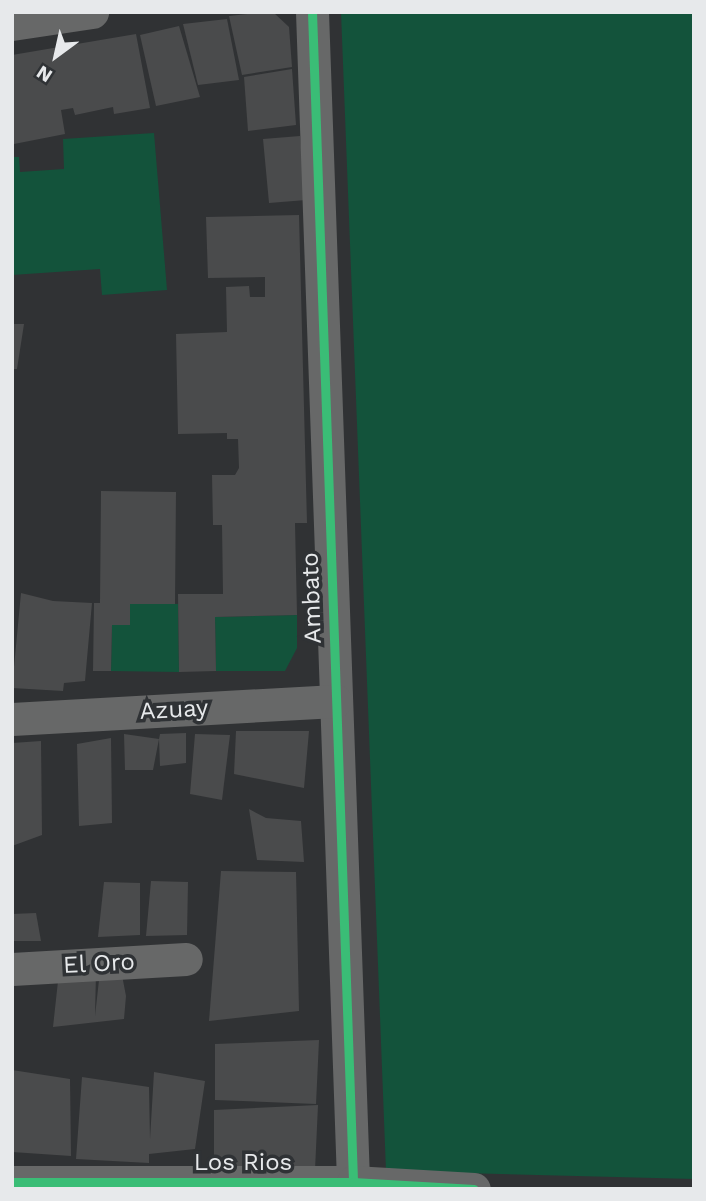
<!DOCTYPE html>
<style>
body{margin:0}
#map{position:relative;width:706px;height:1201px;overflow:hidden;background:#303234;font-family:"Work Sans",sans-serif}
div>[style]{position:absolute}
.green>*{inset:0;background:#13533b}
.building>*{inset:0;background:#4a4b4c}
.minor>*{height:33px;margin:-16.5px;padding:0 16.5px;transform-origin:16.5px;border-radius:16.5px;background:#676868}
.cycleway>*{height:9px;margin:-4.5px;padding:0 4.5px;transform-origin:4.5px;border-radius:4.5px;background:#3abd76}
span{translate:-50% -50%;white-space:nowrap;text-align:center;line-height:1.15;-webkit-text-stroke:7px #2f3235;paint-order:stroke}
.street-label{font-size:24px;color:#e7e9eb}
.frame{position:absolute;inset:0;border:14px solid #e7e9eb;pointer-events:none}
.north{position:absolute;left:21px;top:21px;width:70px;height:70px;-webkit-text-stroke:5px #2f3235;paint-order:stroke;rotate:213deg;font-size:19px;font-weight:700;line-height:28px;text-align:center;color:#e7e9eb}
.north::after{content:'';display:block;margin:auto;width:24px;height:32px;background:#e7e9eb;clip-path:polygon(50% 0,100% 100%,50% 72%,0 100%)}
</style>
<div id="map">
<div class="green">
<div style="clip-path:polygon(341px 12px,694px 12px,694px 1179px,386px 1171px)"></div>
<div style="clip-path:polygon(154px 133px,167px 290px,102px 295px,100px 269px,12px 275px,12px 157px,19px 157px,20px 172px,64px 169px,63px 139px)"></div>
<div style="clip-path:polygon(130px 604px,178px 604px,179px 672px,111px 671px,112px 625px,130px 625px)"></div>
<div style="clip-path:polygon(297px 615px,297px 648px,285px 671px,216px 671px,215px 617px)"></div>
</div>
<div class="building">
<div style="clip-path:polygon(266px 12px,273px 12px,289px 27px,292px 67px,242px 75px,229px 16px)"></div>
<div style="clip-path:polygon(227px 19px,239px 80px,198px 85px,183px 24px)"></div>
<div style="clip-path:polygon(179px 26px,200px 97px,156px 106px,140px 35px)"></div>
<div style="clip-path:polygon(136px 34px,150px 108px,114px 114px,113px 107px,75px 115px,73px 108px,61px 110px,65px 134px,14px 144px,12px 55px)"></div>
<div style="clip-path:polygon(292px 69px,296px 125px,248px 131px,244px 77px)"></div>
<div style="clip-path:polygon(300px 136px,306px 200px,269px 203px,263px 139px)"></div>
<div style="clip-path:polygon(299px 215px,307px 523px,295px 523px,297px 615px,215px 617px,216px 671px,179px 672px,178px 594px,223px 594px,222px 525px,213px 525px,212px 475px,235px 475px,239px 468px,238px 439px,227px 439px,227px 433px,178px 434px,176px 334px,227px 332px,226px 287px,249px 286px,250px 297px,265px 297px,265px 277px,208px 278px,206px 217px)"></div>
<div style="clip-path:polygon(12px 324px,24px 324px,17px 369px,12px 369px)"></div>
<div style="clip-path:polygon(101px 491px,176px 492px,175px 604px,130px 604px,130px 625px,112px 625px,111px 671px,93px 671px,94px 603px,100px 603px)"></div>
<div style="clip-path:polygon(21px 593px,53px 601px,92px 603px,85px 681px,64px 683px,63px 691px,12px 688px)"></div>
<div style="clip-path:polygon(236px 731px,309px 731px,304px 788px,234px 774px)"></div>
<div style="clip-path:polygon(186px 733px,186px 763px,160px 766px,159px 739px,153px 770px,125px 770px,124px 734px,159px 739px,160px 734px)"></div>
<div style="clip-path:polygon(195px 734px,230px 735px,222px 800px,190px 794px)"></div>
<div style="clip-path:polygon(111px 738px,112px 823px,79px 826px,77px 744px)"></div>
<div style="clip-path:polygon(41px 741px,42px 835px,12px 846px,12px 743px)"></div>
<div style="clip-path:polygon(249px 809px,266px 818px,301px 821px,304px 862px,257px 860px)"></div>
<div style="clip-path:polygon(221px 871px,296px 872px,299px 1011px,209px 1021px)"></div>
<div style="clip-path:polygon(151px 881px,188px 882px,187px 935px,146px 936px)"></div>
<div style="clip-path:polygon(104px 882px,140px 883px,140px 935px,98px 937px)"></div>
<div style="clip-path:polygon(36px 913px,41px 941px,12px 941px,12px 914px)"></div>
<div style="clip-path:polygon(121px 970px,126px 996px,124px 1019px,53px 1027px,59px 972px,96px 973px,95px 1016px,100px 971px)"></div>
<div style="clip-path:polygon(319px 1040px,316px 1104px,215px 1100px,215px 1044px)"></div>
<div style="clip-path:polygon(12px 1070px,70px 1079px,71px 1156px,12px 1152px)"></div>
<div style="clip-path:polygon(154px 1072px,205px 1081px,195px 1149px,149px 1154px,149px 1163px,76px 1159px,82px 1077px,149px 1087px,150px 1139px)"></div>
<div style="clip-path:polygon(318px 1105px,315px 1170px,214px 1165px,214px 1110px)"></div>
</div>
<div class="minor">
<div style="left:312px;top:12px;width:1171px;rotate:87.99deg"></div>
<div style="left:12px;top:24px;width:81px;rotate:-8.5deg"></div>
<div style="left:12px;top:719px;width:324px;rotate:-3.2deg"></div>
<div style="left:12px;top:969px;width:174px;rotate:-3.3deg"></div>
<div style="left:12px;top:1182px;width:341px"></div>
<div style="left:353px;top:1182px;width:121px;rotate:3.3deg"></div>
</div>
<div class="cycleway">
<div style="left:312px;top:12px;width:1171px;rotate:87.99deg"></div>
<div style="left:12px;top:1182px;width:341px"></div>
<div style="left:353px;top:1182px;width:121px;rotate:3.3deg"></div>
</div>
<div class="street-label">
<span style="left:312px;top:598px;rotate:-92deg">Ambato</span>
<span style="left:174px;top:710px;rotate:-3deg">Azuay</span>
<span style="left:99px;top:964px;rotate:-3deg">El Oro</span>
<span style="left:243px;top:1163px">Los Rios</span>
</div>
<div class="frame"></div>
<div class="north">N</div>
</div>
